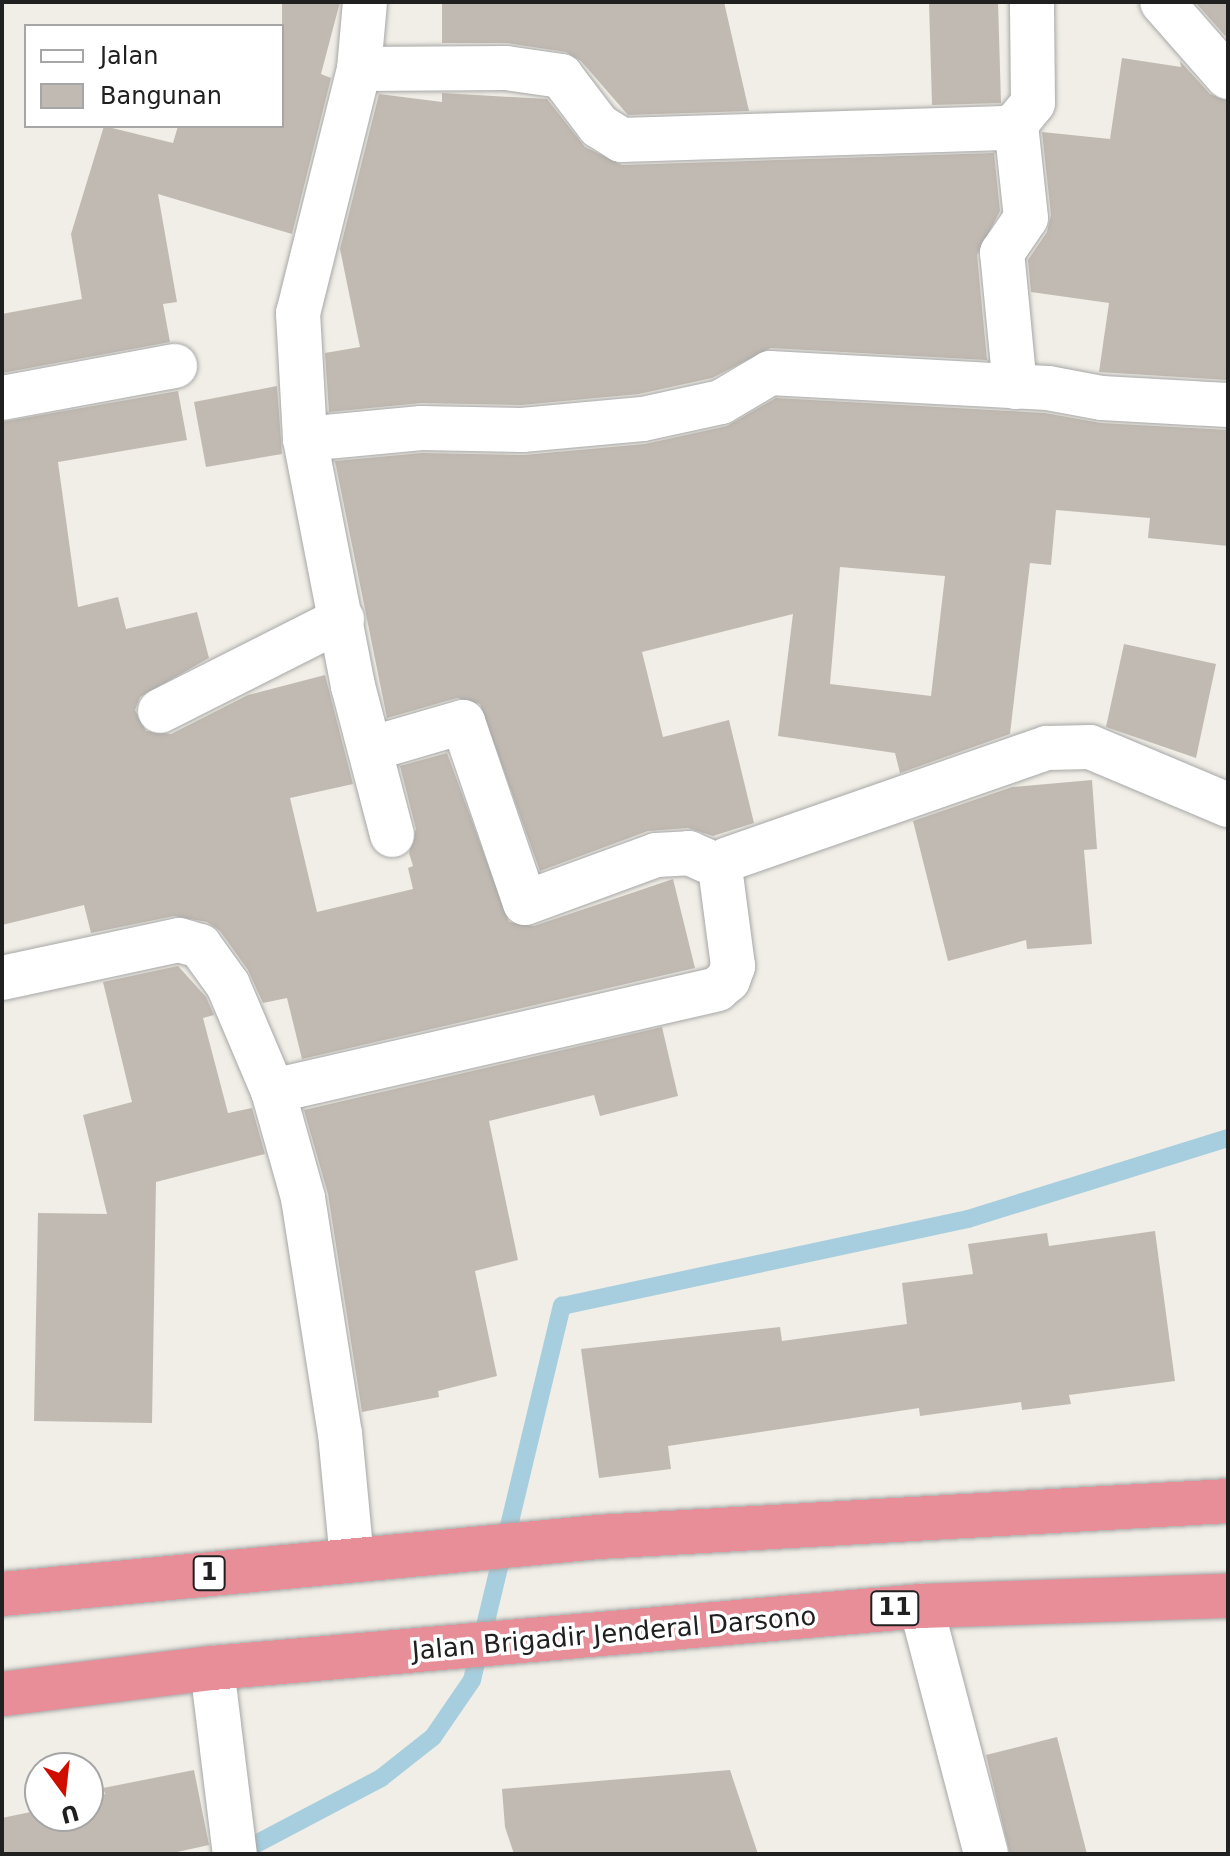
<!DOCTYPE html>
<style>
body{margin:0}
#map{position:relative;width:1230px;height:1856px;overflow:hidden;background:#f0eee6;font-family:"DejaVu Sans",sans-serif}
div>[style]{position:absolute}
.stream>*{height:18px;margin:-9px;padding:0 9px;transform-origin:9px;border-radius:9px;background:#a7cede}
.building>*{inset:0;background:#c1bab2}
.roads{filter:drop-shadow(0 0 2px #a7a7a7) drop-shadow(0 0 2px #a7a7a7)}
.minor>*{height:44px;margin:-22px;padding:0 22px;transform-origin:22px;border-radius:22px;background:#fff}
.highway>*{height:44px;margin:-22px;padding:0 22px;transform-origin:22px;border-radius:22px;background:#e78e99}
span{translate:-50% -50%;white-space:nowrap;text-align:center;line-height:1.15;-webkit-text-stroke:7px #fff;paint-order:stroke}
.shield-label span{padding:2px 6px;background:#fff;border:2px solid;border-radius:6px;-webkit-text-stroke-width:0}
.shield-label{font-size:24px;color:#202020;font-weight:700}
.street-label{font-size:26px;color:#202020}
.frame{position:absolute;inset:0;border:4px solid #202020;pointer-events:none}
.legend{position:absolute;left:24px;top:24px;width:260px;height:104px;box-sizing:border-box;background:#fff;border:2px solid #a6a6a6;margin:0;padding:10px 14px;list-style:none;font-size:24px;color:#202020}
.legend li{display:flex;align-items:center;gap:16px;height:40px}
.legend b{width:40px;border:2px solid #a6a6a6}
.north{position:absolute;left:24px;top:1752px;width:80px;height:80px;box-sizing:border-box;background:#fff;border:2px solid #a6a6a6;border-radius:50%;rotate:165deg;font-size:22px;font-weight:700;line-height:32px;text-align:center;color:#202020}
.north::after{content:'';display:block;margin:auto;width:28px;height:36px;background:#cf0e00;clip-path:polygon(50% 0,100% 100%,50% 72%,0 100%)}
</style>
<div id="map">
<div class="stream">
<div style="left:237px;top:1854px;width:163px;rotate:-27.8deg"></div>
<div style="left:381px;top:1778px;width:66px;rotate:-38.3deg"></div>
<div style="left:433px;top:1737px;width:69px;rotate:-55.6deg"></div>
<div style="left:472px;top:1680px;width:385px;rotate:-76.5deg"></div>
<div style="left:562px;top:1306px;width:415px;rotate:-12.1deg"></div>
<div style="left:968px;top:1219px;width:272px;rotate:-17.3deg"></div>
</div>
<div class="building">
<div style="clip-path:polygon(282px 2px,340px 2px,321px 74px,331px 78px,292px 234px,158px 194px,177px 302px,163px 304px,170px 342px,2px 373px,2px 314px,82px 299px,71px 234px,104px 126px,173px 143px,178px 126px,282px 126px)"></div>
<div style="clip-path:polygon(442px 2px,724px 2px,749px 111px,628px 115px,581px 61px,566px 52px,506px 43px,442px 43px)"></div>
<div style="clip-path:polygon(929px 2px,998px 2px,1001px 103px,932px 105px)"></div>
<div style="clip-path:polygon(1195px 2px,1228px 2px,1228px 39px)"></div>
<div style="clip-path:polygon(1122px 58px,1181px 67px,1180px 61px,1210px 94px,1228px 101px,1228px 380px,1099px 372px,1109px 303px,1031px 292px,1028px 260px,1047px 232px,1051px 215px,1042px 132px,1110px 139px)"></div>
<div style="clip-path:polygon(442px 93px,547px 99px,585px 147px,622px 165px,994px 153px,1000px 211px,977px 255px,987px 360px,771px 348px,712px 378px,639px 394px,521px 405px,421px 403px,329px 412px,325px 353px,360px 347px,340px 249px,379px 94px,442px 102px)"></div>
<div style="clip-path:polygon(277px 386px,282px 454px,206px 467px,194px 402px)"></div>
<div style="clip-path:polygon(178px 391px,187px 440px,58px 462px,78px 607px,118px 597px,126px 629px,197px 612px,209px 658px,140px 697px,135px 710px,146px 731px,171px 734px,248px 695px,325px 675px,353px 784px,290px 798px,317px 912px,413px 889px,408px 868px,413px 866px,409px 853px,416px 829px,400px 766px,447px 753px,509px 922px,534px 926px,673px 879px,695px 968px,302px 1059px,287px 998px,263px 1003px,248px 970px,220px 931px,207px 922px,174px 916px,91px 933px,84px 905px,2px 925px,2px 422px)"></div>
<div style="clip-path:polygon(evenodd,776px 398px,1045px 413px,1101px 423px,1228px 430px,1228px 546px,1148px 538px,1150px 518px,1056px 510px,1051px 565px,1030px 563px,1010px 734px,900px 773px,895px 753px,778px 736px,793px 614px,642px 652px,663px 737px,729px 720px,754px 823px,713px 836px,688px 828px,648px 831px,540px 871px,480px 704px,457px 698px,387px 718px,335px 461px,422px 453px,524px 455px,645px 444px,727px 426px,776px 398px,840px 567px,945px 576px,931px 696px,830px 684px,840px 567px)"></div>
<div style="clip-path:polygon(1124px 644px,1216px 664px,1196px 758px,1106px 727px)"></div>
<div style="clip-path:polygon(1092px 780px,1097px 849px,1084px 850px,1092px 944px,1027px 949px,1026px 940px,948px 961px,913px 821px,1012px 787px)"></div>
<div style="clip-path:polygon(178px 966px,206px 997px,214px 1015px,203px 1018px,228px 1113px,252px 1108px,265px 1154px,156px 1182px,152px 1423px,34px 1421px,38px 1213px,107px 1214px,83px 1115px,132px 1102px,103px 982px)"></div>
<div style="clip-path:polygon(662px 1027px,678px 1096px,600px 1116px,594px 1095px,489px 1121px,518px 1260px,475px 1271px,497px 1376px,438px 1391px,439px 1397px,362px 1412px,328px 1194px,304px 1110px)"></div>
<div style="clip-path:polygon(1155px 1231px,1175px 1381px,1069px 1395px,1071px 1404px,1022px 1410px,1021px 1402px,920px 1416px,919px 1408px,668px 1446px,671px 1469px,599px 1478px,581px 1349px,780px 1327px,782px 1341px,907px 1324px,902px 1283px,973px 1274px,968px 1244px,1047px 1233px,1049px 1246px)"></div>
<div style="clip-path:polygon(1057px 1737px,1087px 1854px,1010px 1854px,986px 1755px)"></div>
<div style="clip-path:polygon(194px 1770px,209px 1845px,168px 1854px,2px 1854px,2px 1818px,40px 1810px,40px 1816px,88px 1816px,88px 1797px,105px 1794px,103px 1788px)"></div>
<div style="clip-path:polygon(730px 1770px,758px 1854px,514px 1854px,505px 1827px,502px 1789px)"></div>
</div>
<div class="roads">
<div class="minor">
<div style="left:365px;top:2px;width:67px;rotate:95.1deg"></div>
<div style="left:359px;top:69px;width:252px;rotate:104deg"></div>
<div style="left:298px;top:313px;width:126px;rotate:86.8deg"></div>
<div style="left:305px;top:439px;width:252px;rotate:79deg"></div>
<div style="left:353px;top:686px;width:154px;rotate:75.3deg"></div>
<div style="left:1162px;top:2px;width:100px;rotate:48.7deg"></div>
<div style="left:359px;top:69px;width:147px;rotate:-0.4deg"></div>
<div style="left:506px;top:68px;width:56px;rotate:8.3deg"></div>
<div style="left:561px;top:76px;width:63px;rotate:52.8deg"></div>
<div style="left:599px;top:126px;width:26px;rotate:32deg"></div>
<div style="left:621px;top:140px;width:384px;rotate:-1.8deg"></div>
<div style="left:1005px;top:128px;width:12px;rotate:-20deg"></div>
<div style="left:1016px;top:124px;width:27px;rotate:-51deg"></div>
<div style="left:1033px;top:103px;width:101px;rotate:-90.6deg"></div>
<div style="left:1015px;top:387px;width:135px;rotate:-95.5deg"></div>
<div style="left:1002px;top:253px;width:42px;rotate:-55.6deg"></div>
<div style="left:1026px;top:218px;width:95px;rotate:-96.1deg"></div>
<div style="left:2px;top:398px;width:176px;rotate:-10.5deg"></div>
<div style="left:305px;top:439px;width:117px;rotate:-5.4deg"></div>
<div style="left:421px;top:428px;width:101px;rotate:1.1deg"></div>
<div style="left:522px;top:430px;width:121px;rotate:-5.2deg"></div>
<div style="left:643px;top:419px;width:80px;rotate:-12.3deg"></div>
<div style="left:721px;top:402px;width:57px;rotate:-30.6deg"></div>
<div style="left:770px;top:373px;width:278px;rotate:3.1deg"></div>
<div style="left:1048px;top:388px;width:55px;rotate:10.5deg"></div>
<div style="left:1102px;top:398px;width:126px;rotate:3.2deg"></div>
<div style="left:160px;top:711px;width:204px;rotate:-26.8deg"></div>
<div style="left:370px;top:749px;width:97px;rotate:-16.2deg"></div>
<div style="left:463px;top:722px;width:191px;rotate:71.1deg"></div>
<div style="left:525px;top:903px;width:140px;rotate:-20.1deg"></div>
<div style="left:656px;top:855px;width:33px;rotate:-3deg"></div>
<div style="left:689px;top:853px;width:34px;rotate:24deg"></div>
<div style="left:2px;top:978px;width:181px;rotate:-12.1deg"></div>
<div style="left:179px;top:940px;width:22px;rotate:16deg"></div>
<div style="left:200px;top:946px;width:48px;rotate:54.3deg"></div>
<div style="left:228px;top:985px;width:115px;rotate:67deg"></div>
<div style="left:273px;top:1091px;width:111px;rotate:74.3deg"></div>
<div style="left:303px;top:1198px;width:238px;rotate:81.1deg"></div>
<div style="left:340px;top:1433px;width:127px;rotate:84.6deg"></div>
<div style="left:273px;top:1091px;width:456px;rotate:-12.9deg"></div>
<div style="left:717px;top:989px;width:14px;rotate:-39deg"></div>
<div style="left:728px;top:980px;width:15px;rotate:-70deg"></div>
<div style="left:733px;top:966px;width:100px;rotate:-97.5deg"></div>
<div style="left:720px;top:867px;width:11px;rotate:-45deg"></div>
<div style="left:728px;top:859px;width:338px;rotate:-19.2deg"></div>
<div style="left:1047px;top:748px;width:43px;rotate:-1.3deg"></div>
<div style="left:1090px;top:747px;width:150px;rotate:22.8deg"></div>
<div style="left:921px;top:1606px;width:256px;rotate:75.3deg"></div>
<div style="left:212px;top:1668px;width:187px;rotate:83deg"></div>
</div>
<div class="highway">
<div style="left:2px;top:1594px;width:599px;rotate:-5.46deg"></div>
<div style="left:598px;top:1537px;width:631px;rotate:-3.27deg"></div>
<div style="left:2px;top:1694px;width:212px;rotate:-7.1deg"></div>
<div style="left:212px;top:1668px;width:712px;rotate:-5deg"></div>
<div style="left:921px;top:1606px;width:307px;rotate:-1.9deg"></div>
</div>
</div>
<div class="shield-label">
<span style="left:209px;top:1573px">1</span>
<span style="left:895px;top:1608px">11</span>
</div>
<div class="street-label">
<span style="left:614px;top:1634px;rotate:-5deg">Jalan Brigadir Jenderal Darsono</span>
</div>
<div class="frame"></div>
<ul class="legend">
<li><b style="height:10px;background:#fff"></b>Jalan</li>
<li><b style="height:22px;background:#c1bab2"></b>Bangunan</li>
</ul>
<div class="north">U</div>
</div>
